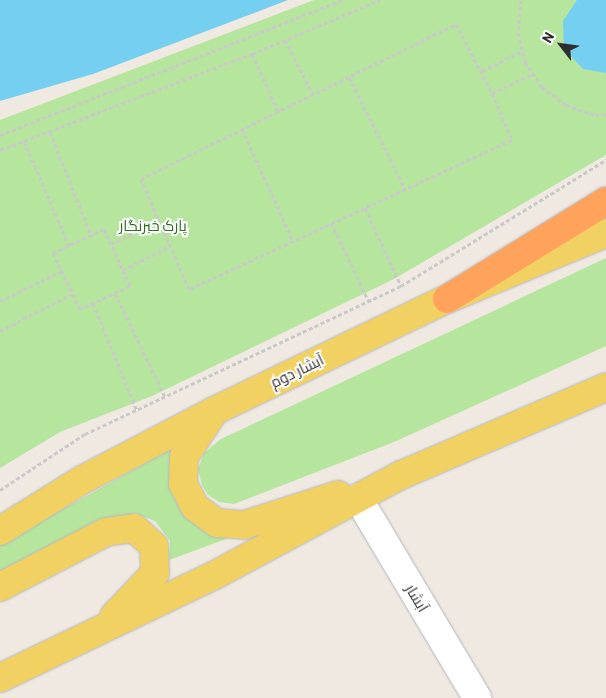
<!DOCTYPE html>
<meta charset="utf-8">
<style>
body{margin:0}
#map{position:relative;width:606px;height:698px;overflow:hidden;background:#efe9e1;font-family:Barlow,Cairo,sans-serif}
div>[style]{position:absolute}
.green>*{inset:0;background:#b6e59e}
.water>*{inset:0;background:#75cff0}
.path>*{height:3px;margin-top:-1.5px;transform-origin:0;background:repeating-linear-gradient(90deg,#c9c9c9 0 4px,transparent 0 6.5px)}
.roads{filter:drop-shadow(0 0 1px #b4b7c1) drop-shadow(0 0 1px #b4b7c1)}
.minor>*{height:28px;margin:-14px;padding:0 14px;transform-origin:14px;border-radius:14px;background:#fff}
.major>*{height:28px;margin:-14px;padding:0 14px;transform-origin:14px;border-radius:14px;background:#f2d163}
.highway>*{height:28px;margin:-14px;padding:0 14px;transform-origin:14px;border-radius:14px;background:#ffa35c}
span{translate:-50% -50%;white-space:nowrap;text-align:center;line-height:1.15;-webkit-text-stroke:4px #fff;paint-order:stroke}
.park-label{font-size:15px;color:#2c6e1b}
.street-label{font-size:15px;color:#2e2e2e}
.north{position:absolute;left:536px;top:20px;width:50px;height:50px;-webkit-text-stroke:4px #fff;paint-order:stroke;rotate:300deg;font-size:14px;font-weight:700;line-height:20px;text-align:center;color:#2e2e2e}
.north::after{content:'';display:block;margin:auto;width:18px;height:22px;background:#2e2e2e;clip-path:polygon(50% 0,100% 100%,50% 72%,0 100%)}
</style>
<div id="map">
<div class="green">
<div style="clip-path:polygon(314px 0,606px 0,606px 155px,394px 279px,152px 396px,60px 432px,0 468px,0 120px)"></div>
<div style="clip-path:polygon(606px 258px,606px 346px,394px 442px,234px 504px,219px 502px,208px 495px,202px 485px,198px 469px,204px 453px,221px 439px)"></div>
<div style="clip-path:polygon(171px 449px,173px 497px,197px 525px,226px 539px,169px 560px,170px 541px,155px 521px,134px 513px,0 577px,0 544px)"></div>
</div>
<div class="water">
<div style="clip-path:polygon(0 0,288px 0,93px 74px,0 101px)"></div>
<div style="clip-path:polygon(577px 0,606px 0,606px 73px,583px 69px,564px 49px,563px 21px)"></div>
</div>
<div class="path">
<div style="left:521px;top:0;width:33px;rotate:95deg"></div>
<div style="left:518px;top:33px;width:30px;rotate:76deg"></div>
<div style="left:525px;top:62px;width:30px;rotate:56deg"></div>
<div style="left:542px;top:87px;width:30px;rotate:37deg"></div>
<div style="left:566px;top:105px;width:31px;rotate:19deg"></div>
<div style="left:595px;top:115px;width:11px;rotate:-5deg"></div>
<div style="left:456px;top:24px;width:78px;rotate:62.4deg"></div>
<div style="left:492px;top:93px;width:51px;rotate:66.9deg"></div>
<div style="left:512px;top:140px;width:356px;rotate:155.2deg"></div>
<div style="left:189px;top:289px;width:120px;rotate:-113.6deg"></div>
<div style="left:141px;top:179px;width:351px;rotate:-26.2deg"></div>
<div style="left:285px;top:40px;width:61px;rotate:62.6deg"></div>
<div style="left:252px;top:54px;width:63px;rotate:65.5deg"></div>
<div style="left:482px;top:71px;width:45px;rotate:-26.6deg"></div>
<div style="left:349px;top:77px;width:125px;rotate:63.4deg"></div>
<div style="left:492px;top:93px;width:45px;rotate:-24.9deg"></div>
<div style="left:242px;top:129px;width:123px;rotate:65.5deg"></div>
<div style="left:50px;top:132px;width:111px;rotate:68.3deg"></div>
<div style="left:0;top:135px;width:369px;rotate:-21.5deg"></div>
<div style="left:24px;top:141px;width:114px;rotate:66.8deg"></div>
<div style="left:0;top:150px;width:270px;rotate:-20.9deg"></div>
<div style="left:252px;top:54px;width:139px;rotate:-22.9deg"></div>
<div style="left:365px;top:208px;width:86px;rotate:65.2deg"></div>
<div style="left:331px;top:223px;width:88px;rotate:64.3deg"></div>
<div style="left:104px;top:229px;width:63px;rotate:65.5deg"></div>
<div style="left:130px;top:286px;width:55px;rotate:155.3deg"></div>
<div style="left:80px;top:309px;width:62px;rotate:-115.7deg"></div>
<div style="left:53px;top:253px;width:56px;rotate:-25.2deg"></div>
<div style="left:111px;top:244px;width:54px;rotate:-25.1deg"></div>
<div style="left:123px;top:270px;width:53px;rotate:-27.1deg"></div>
<div style="left:115px;top:293px;width:115px;rotate:64.3deg"></div>
<div style="left:0;top:301px;width:69px;rotate:-25.8deg"></div>
<div style="left:93px;top:303px;width:117px;rotate:67.8deg"></div>
<div style="left:0;top:331px;width:81px;rotate:-27.2deg"></div>
<div style="left:0;top:490px;width:102px;rotate:-33.4deg"></div>
<div style="left:85px;top:434px;width:349px;rotate:-25.1deg"></div>
<div style="left:401px;top:286px;width:241px;rotate:-31.6deg"></div>
</div>
<div class="roads">
<div class="minor">
<div style="left:358px;top:498px;width:233px;rotate:59.2deg"></div>
</div>
<div class="major">
<div style="left:213px;top:413px;width:53px;rotate:123.4deg"></div>
<div style="left:184px;top:457px;width:27px;rotate:92deg"></div>
<div style="left:183px;top:484px;width:26px;rotate:62deg"></div>
<div style="left:195px;top:507px;width:27px;rotate:36deg"></div>
<div style="left:217px;top:523px;width:27px;rotate:4deg"></div>
<div style="left:244px;top:525px;width:99px;rotate:-17.7deg"></div>
<div style="left:0;top:531px;width:97px;rotate:-31.9deg"></div>
<div style="left:82px;top:480px;width:151px;rotate:-27.6deg"></div>
<div style="left:216px;top:410px;width:256px;rotate:-25.7deg"></div>
<div style="left:447px;top:299px;width:172px;rotate:-22.5deg"></div>
<div style="left:0;top:587px;width:119px;rotate:-27.4deg"></div>
<div style="left:106px;top:532px;width:28px;rotate:-8deg"></div>
<div style="left:134px;top:528px;width:27px;rotate:42deg"></div>
<div style="left:154px;top:546px;width:27px;rotate:88deg"></div>
<div style="left:155px;top:573px;width:59px;rotate:133.6deg"></div>
<div style="left:0;top:678px;width:238px;rotate:-25.6deg"></div>
<div style="left:215px;top:575px;width:211px;rotate:-28.3deg"></div>
<div style="left:401px;top:475px;width:223px;rotate:-23.2deg"></div>
</div>
<div class="highway">
<div style="left:447px;top:299px;width:187px;rotate:-31.6deg"></div>
</div>
</div>
<div class="park-label">
<span style="left:153px;top:226px">پارک خبرنگار</span>
</div>
<div class="street-label">
<span style="left:297px;top:371px;rotate:-26deg">آبشار دوم</span>
<span style="left:417px;top:598px;rotate:59deg">آبشار</span>
</div>
<div class="north">N</div>
</div>
